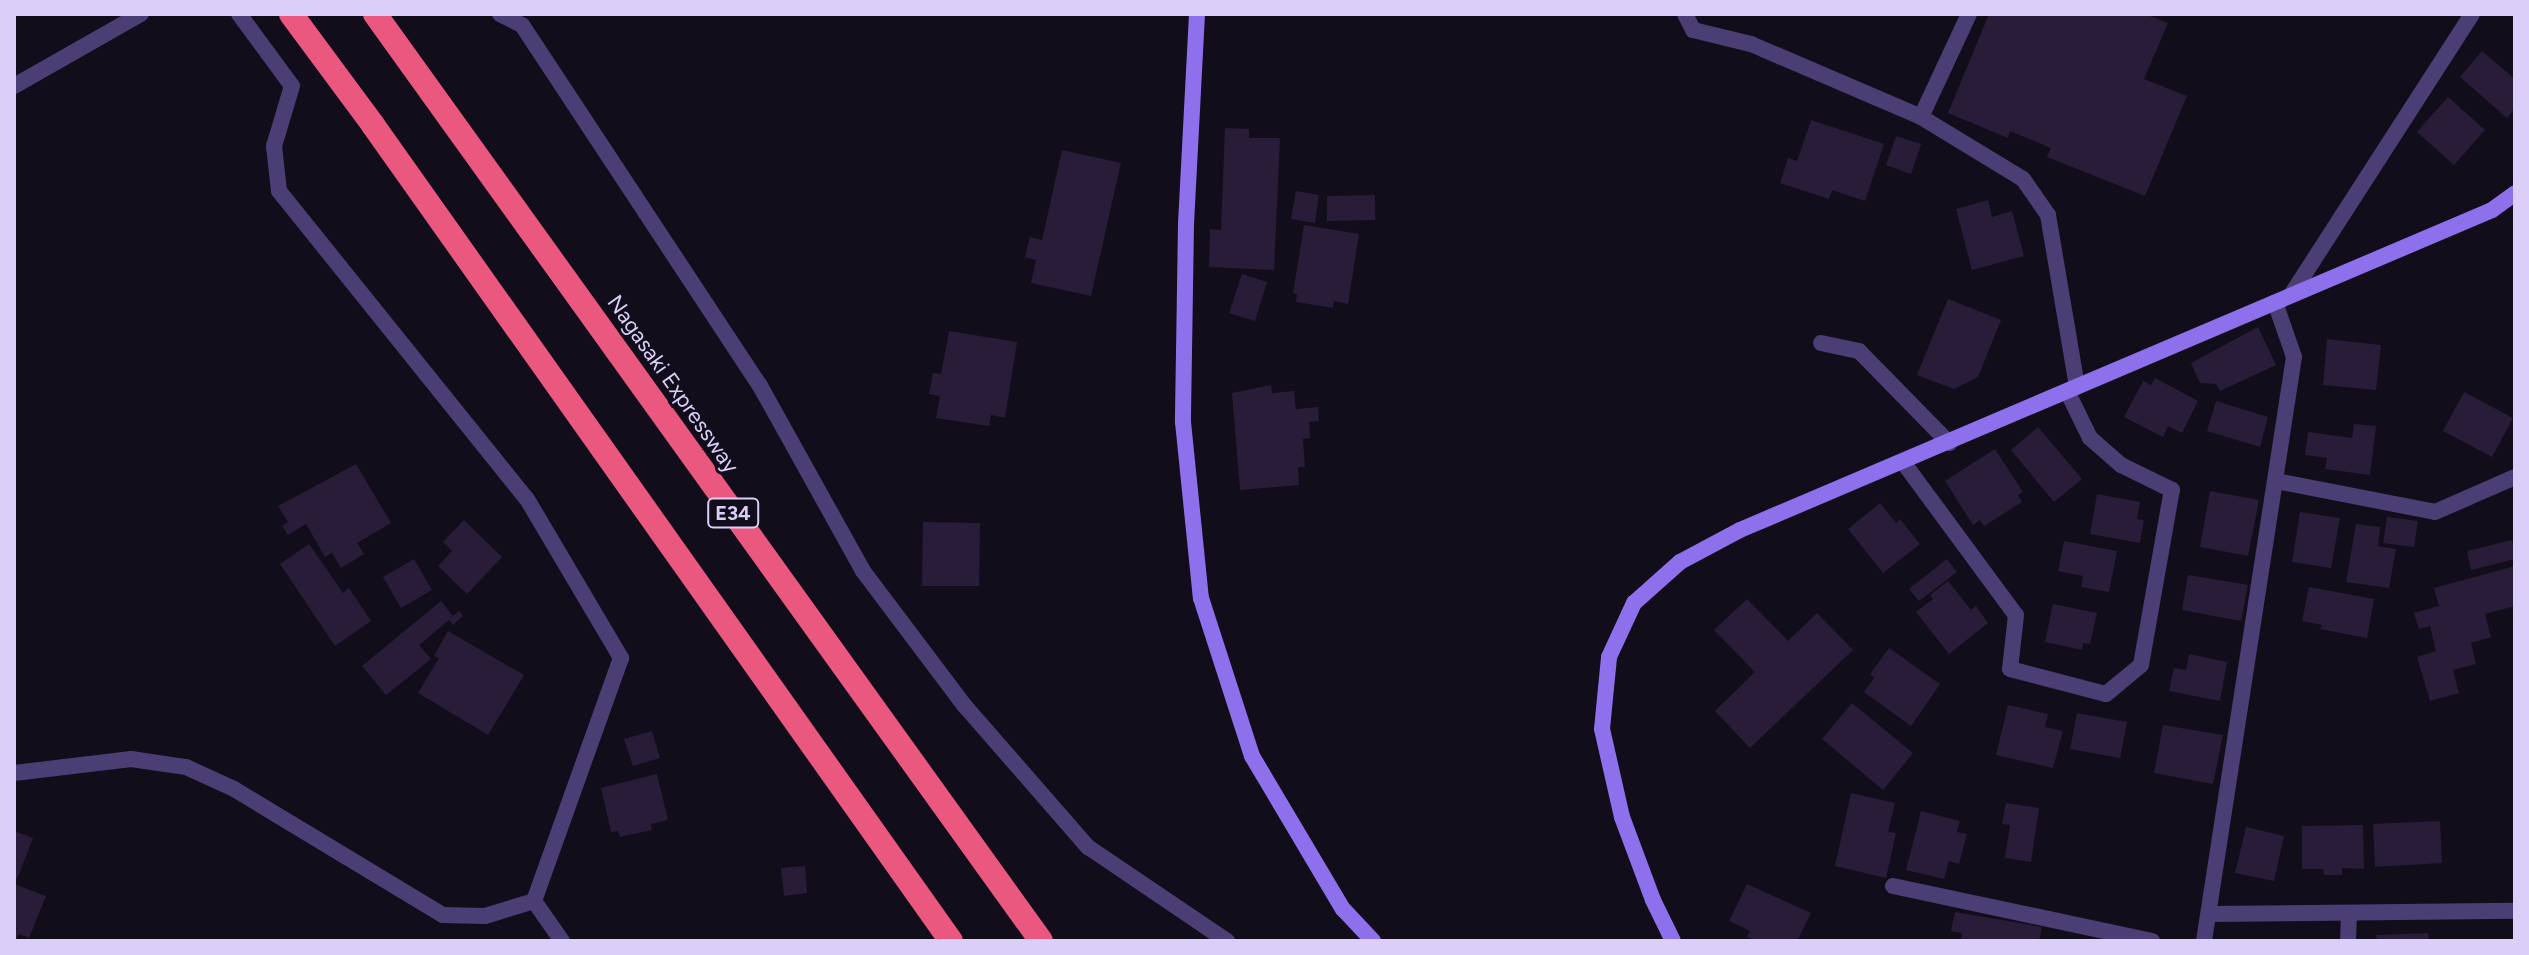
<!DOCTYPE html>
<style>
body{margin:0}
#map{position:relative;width:2529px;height:955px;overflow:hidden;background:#120d1b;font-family:Figtree,sans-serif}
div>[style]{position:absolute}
.building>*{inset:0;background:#281c39}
.lane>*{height:16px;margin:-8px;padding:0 8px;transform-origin:8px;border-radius:8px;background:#4b3e74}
.street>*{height:16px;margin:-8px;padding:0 8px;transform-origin:8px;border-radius:8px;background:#4b3e74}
.secondary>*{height:16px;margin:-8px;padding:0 8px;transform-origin:8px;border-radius:8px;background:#8e70ed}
.highway>*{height:24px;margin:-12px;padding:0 12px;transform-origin:12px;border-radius:12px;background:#ea587f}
span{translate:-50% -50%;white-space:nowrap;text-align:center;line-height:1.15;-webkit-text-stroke:6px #120d1b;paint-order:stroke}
.shield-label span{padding:2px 6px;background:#120d1b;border:2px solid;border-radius:6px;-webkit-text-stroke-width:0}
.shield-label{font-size:20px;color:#dbcef9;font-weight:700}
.street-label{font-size:22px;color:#dbcef9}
.frame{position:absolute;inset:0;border:16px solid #dbcef9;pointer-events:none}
</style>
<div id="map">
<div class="building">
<div style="clip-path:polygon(1989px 14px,2145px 14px,2168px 23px,2144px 79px,2187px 96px,2145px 196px,2047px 157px,2051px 148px,2010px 131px,2008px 138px,1948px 113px)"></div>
<div style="clip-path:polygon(2482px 51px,2515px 79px,2515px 108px,2507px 118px,2460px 77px)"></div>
<div style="clip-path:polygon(2448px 97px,2485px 130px,2454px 165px,2417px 132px)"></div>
<div style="clip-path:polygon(1811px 120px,1884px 144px,1865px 201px,1832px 190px,1829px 199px,1780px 183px,1788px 158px,1797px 161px)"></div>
<div style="clip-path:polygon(1225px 128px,1249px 129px,1249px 138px,1280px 138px,1274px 270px,1209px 267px,1210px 229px,1221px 230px)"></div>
<div style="clip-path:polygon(1896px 136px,1921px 144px,1911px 174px,1886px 165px)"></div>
<div style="clip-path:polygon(1062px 150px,1121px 163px,1091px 296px,1031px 283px,1036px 260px,1025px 257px,1030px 237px,1042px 240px)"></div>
<div style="clip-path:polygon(1296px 191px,1319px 195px,1315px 223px,1291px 219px)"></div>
<div style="clip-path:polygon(1375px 195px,1375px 220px,1327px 221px,1327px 196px)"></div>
<div style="clip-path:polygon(1988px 200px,1992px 217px,2012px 211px,2024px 256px,1972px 270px,1956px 209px)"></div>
<div style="clip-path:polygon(1304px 225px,1359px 234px,1348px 304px,1334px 301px,1333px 308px,1296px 302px,1297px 294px,1293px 293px)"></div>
<div style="clip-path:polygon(1242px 274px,1267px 282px,1255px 321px,1229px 313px)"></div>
<div style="clip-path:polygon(1948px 299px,2001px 320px,1978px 377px,1954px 389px,1917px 375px)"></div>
<div style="clip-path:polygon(2258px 327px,2276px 365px,2220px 391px,2216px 384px,2200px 383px,2191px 363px)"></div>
<div style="clip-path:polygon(949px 331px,1017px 342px,1005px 418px,991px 415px,989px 426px,936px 418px,940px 396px,929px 394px,933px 373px,941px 374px)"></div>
<div style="clip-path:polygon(2327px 339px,2381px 345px,2376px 390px,2323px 385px)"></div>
<div style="clip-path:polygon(2155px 378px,2198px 401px,2182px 433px,2168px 426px,2163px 437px,2124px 417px,2143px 381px,2151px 385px)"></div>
<div style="clip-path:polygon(1271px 385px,1272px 393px,1294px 391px,1296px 409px,1318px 407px,1319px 421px,1309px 422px,1310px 438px,1303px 439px,1305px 467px,1298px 467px,1299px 485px,1240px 490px,1232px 393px)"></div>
<div style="clip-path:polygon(2464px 392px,2513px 418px,2492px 457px,2443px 431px)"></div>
<div style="clip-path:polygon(2216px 401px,2268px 417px,2260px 447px,2207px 431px)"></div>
<div style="clip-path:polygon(2354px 424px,2376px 426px,2370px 475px,2325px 469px,2327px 458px,2305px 455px,2308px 432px,2352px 438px)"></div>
<div style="clip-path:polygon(2038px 427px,2082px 479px,2054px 502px,2011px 450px)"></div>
<div style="clip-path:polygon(1995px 449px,2023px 492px,2018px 495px,2022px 502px,1984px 526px,1980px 520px,1973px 525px,1945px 481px)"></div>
<div style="clip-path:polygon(356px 464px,391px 523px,357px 543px,364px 554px,341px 568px,332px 553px,325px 557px,306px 524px,288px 535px,282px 526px,288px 522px,278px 506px)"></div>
<div style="clip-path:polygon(2210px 491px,2259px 500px,2248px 556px,2200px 547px)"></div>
<div style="clip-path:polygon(2097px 494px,2140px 502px,2137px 519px,2144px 520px,2140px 543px,2090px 534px)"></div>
<div style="clip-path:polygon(1880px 503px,1896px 523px,1900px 519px,1920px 544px,1883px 573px,1848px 529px)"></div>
<div style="clip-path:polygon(2300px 512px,2340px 518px,2331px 568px,2292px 562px)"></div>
<div style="clip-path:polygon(2387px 517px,2418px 521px,2414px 547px,2383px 543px)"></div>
<div style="clip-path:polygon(464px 520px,502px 557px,467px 594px,438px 566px,452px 551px,443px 542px)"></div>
<div style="clip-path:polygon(923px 522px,980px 523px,979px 586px,922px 586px)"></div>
<div style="clip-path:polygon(2356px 524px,2380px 527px,2378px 546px,2396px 549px,2389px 588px,2346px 582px)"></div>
<div style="clip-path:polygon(2512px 540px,2515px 559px,2471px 570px,2467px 551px)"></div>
<div style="clip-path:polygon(2064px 541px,2117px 551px,2109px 592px,2081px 587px,2083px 576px,2058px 571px)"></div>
<div style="clip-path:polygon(309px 544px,343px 593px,349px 588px,371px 621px,335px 646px,280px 564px)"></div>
<div style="clip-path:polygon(414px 559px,432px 590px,401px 608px,383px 577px)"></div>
<div style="clip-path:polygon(1947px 559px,1957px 572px,1919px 601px,1909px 589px)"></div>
<div style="clip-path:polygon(2515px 566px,2515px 606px,2485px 614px,2491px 637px,2471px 643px,2476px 664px,2453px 670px,2459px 693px,2430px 701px,2417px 657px,2436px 651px,2430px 626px,2419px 629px,2414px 613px,2439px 606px,2434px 588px)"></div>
<div style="clip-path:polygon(2188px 575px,2248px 585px,2241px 621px,2182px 610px)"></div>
<div style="clip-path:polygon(1948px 581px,1971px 610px,1976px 606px,1988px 623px,1949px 654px,1916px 612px,1933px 599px,1930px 595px)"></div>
<div style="clip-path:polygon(2309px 587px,2374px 599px,2367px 638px,2320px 629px,2322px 625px,2302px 621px)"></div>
<div style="clip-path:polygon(1747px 599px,1788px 641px,1817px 613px,1853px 650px,1750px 748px,1715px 711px,1755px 672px,1714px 630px)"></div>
<div style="clip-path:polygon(441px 601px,453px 616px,459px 611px,463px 616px,453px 625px,449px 620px,419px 645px,431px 659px,386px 695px,362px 666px)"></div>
<div style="clip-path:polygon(2053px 604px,2097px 613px,2090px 644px,2083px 643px,2082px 650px,2045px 642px)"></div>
<div style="clip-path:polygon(448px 631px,524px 675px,488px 735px,418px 693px,439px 658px,434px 656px)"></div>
<div style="clip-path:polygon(1889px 648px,1940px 684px,1911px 726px,1864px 692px,1874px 678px,1870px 674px)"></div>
<div style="clip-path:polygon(2189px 654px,2227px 662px,2220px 701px,2169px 691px,2174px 668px,2186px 670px)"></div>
<div style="clip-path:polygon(1852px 703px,1913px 753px,1883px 790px,1822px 739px)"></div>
<div style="clip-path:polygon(2008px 705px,2048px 714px,2045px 727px,2063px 731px,2053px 768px,1996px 755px)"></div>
<div style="clip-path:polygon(2077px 713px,2127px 722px,2120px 758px,2070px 749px)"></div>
<div style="clip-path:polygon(2163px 725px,2223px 735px,2213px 784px,2154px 773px)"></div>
<div style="clip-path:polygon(652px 731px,660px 758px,633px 766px,624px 739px)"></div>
<div style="clip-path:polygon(657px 774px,668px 820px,651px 824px,652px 830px,620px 837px,618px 831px,611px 832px,601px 788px)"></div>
<div style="clip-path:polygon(1851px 793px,1895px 803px,1888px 832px,1896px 833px,1886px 878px,1835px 866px)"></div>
<div style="clip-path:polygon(2006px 803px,2039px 808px,2031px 862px,2005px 858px,2010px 825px,2002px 824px)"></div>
<div style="clip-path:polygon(1921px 811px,1960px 821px,1957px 832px,1967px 834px,1959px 864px,1949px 861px,1944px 879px,1906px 870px)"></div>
<div style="clip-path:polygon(2440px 821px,2442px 863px,2375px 867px,2373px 824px)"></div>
<div style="clip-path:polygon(2363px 825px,2364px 869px,2342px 868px,2342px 875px,2324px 875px,2323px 869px,2302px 869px,2302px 826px)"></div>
<div style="clip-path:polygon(2246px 827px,2284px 836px,2274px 881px,2235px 873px)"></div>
<div style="clip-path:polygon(14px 831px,33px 838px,17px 879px,14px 878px)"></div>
<div style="clip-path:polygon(805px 866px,807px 893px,784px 896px,781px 868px)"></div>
<div style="clip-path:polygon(14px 884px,46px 896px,29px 938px,19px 934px,16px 941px)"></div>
<div style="clip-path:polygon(1747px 884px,1811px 913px,1797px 941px,1757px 941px,1747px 937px,1750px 931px,1729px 921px)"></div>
<div style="clip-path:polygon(1955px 912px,2042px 927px,2039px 941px,1961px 941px,1962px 933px,1951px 931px)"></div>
<div style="clip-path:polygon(2428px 933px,2429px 941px,2377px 941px,2376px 935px)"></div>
</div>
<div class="lane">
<div style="left:1685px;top:14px;width:18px;rotate:63deg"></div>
<div style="left:1693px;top:30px;width:60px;rotate:13.6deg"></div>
<div style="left:1751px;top:44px;width:185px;rotate:23.2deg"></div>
<div style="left:1921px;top:117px;width:119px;rotate:31.3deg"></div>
<div style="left:2023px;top:179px;width:44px;rotate:55.2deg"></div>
<div style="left:2048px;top:215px;width:174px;rotate:80.4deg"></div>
</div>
<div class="street">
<div style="left:239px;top:14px;width:89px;rotate:53.6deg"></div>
<div style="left:292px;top:86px;width:63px;rotate:106.7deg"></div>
<div style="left:274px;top:146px;width:45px;rotate:83.7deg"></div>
<div style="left:279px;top:191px;width:395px;rotate:51.2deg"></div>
<div style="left:527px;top:499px;width:185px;rotate:59.4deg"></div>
<div style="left:621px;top:658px;width:258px;rotate:109.7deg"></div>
<div style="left:500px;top:14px;width:25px;rotate:27deg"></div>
<div style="left:522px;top:25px;width:430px;rotate:56.6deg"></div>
<div style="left:759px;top:384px;width:214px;rotate:60.9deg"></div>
<div style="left:863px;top:571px;width:168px;rotate:53deg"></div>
<div style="left:964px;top:705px;width:189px;rotate:48.9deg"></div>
<div style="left:1088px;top:847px;width:168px;rotate:34.1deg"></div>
<div style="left:14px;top:86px;width:146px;rotate:-29.6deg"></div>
<div style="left:1921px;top:117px;width:114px;rotate:-65deg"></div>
<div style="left:2291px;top:295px;width:334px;rotate:-57.2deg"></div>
<div style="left:1821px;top:343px;width:39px;rotate:12deg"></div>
<div style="left:1859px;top:351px;width:129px;rotate:45.6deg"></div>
<div style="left:1903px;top:462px;width:190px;rotate:53.6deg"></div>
<div style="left:2016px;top:615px;width:54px;rotate:96.3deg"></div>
<div style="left:2010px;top:669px;width:99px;rotate:14.6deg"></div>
<div style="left:2106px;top:694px;width:45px;rotate:-39.6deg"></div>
<div style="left:2141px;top:665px;width:178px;rotate:-80deg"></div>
<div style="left:2172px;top:490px;width:57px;rotate:-153.9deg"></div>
<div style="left:2121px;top:465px;width:41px;rotate:-138.9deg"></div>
<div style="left:2090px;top:438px;width:52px;rotate:-116.1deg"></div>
<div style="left:2276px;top:481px;width:162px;rotate:11deg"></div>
<div style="left:2435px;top:512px;width:87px;rotate:-23.6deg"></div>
<div style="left:14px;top:773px;width:118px;rotate:-6.8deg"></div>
<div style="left:131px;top:759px;width:56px;rotate:8.3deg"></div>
<div style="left:186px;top:767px;width:53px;rotate:24.6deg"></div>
<div style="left:234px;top:789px;width:244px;rotate:31.1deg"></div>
<div style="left:443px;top:915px;width:42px;rotate:1.4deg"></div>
<div style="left:485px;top:916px;width:51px;rotate:-17deg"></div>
<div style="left:1893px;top:886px;width:265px;rotate:12deg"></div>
<div style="left:534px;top:901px;width:49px;rotate:55deg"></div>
<div style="left:2210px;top:914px;width:305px;rotate:-0.6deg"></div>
<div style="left:2204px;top:941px;width:591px;rotate:-81.24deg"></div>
<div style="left:2294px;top:357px;width:58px;rotate:-109.1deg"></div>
<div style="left:2348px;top:941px;width:28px;rotate:-88deg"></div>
</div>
<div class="secondary">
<div style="left:1197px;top:14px;width:210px;rotate:93deg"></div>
<div style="left:1186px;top:224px;width:198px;rotate:90.9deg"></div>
<div style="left:1183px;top:422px;width:177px;rotate:84.2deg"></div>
<div style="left:1201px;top:598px;width:166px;rotate:72.1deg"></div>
<div style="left:1252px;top:756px;width:178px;rotate:59.3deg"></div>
<div style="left:1343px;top:909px;width:44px;rotate:46.8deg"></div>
<div style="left:1673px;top:941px;width:46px;rotate:-116deg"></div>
<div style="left:1653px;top:900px;width:89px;rotate:-110.5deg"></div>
<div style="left:1622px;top:817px;width:90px;rotate:-102.8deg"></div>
<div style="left:1602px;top:729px;width:72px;rotate:-84.4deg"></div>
<div style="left:1609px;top:657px;width:60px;rotate:-65.2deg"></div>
<div style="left:1634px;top:603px;width:62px;rotate:-41.7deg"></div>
<div style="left:1680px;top:562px;width:68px;rotate:-28.1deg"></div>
<div style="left:1740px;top:530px;width:817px;rotate:-23.05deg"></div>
<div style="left:2492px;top:210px;width:29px;rotate:-36deg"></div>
</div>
<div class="highway">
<div style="left:291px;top:14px;width:138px;rotate:53.5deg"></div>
<div style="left:373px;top:125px;width:1000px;rotate:54.69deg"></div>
<div style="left:375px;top:14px;width:1141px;rotate:54.3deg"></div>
</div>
<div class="shield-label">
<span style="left:733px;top:513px">E34</span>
</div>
<div class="street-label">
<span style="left:673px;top:384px;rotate:55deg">Nagasaki Expressway</span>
</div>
<div class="frame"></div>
</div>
